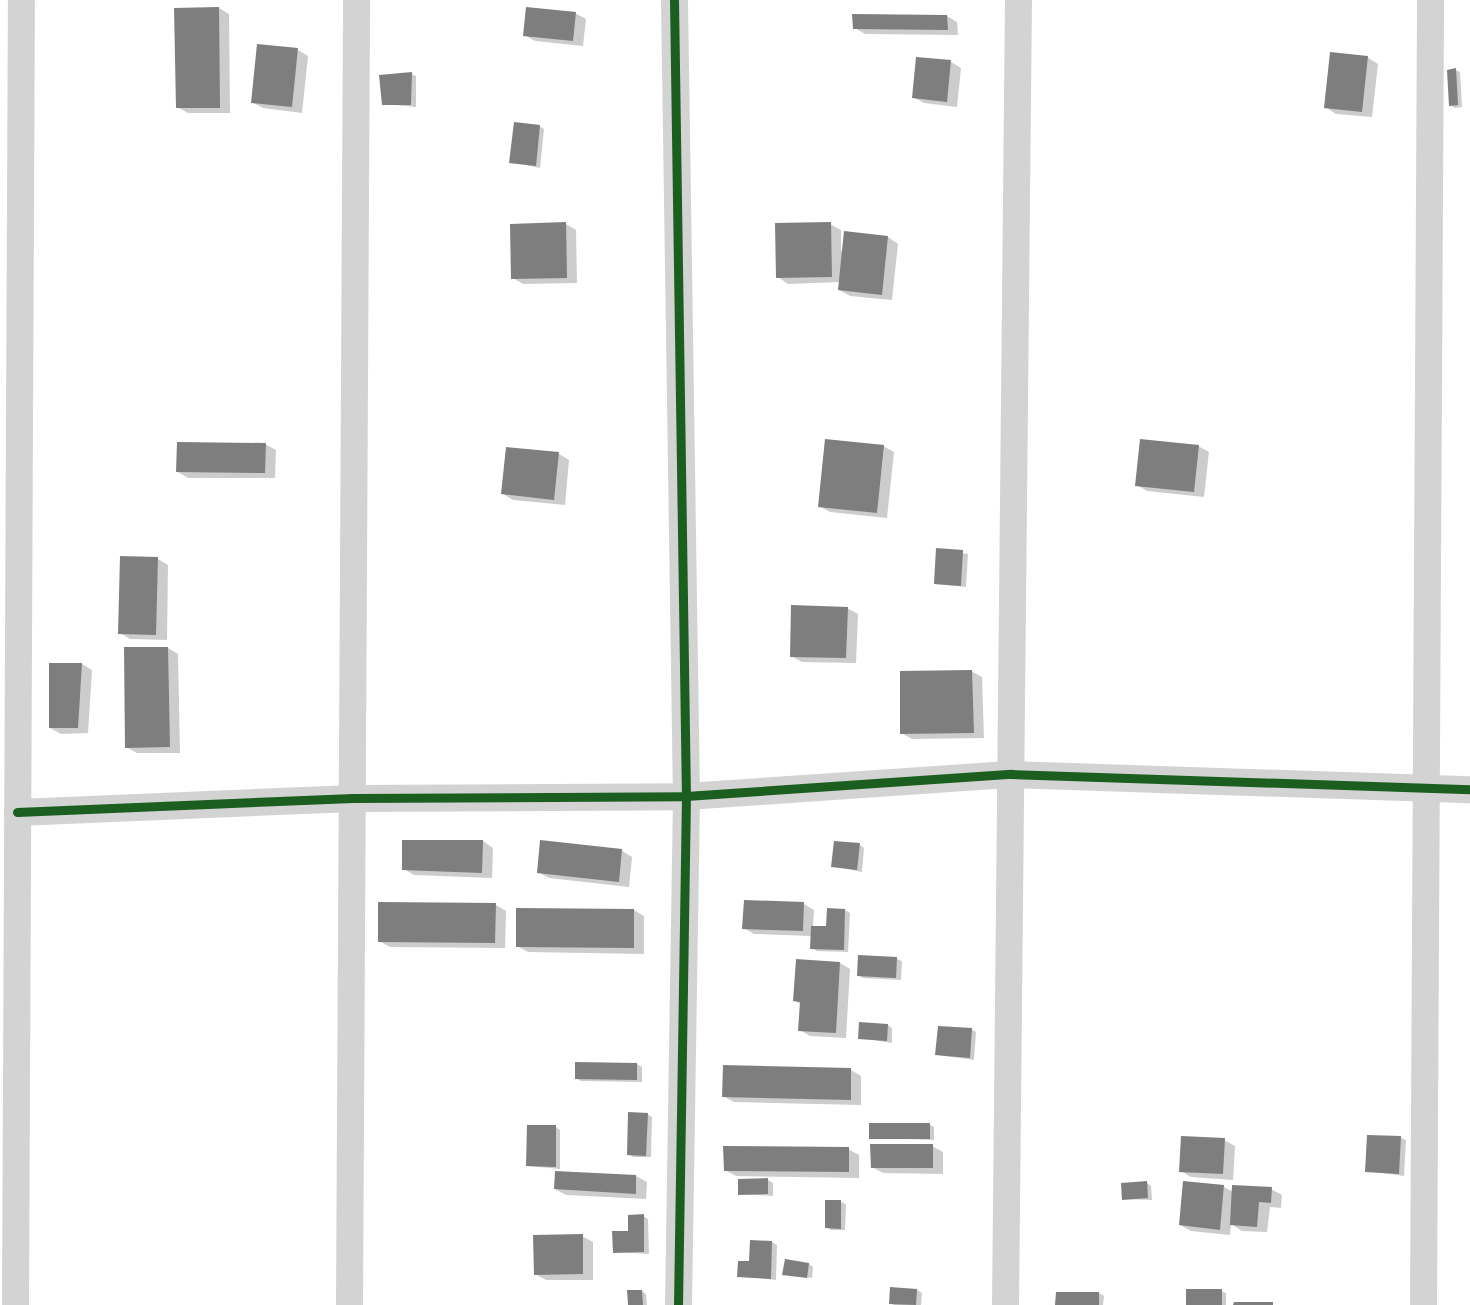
<!DOCTYPE html>
<style>
body{margin:0}
#map{position:relative;width:1470px;height:1305px;overflow:hidden;background:#fff;font-family:Barlow,sans-serif}
div>[style]{position:absolute}
.shadow>*{inset:0;background:#0003}
.building>*{inset:0;background:#7e7e7e}
.minor>*{height:27px;margin:-13.5px;padding:0 13.5px;transform-origin:13.5px;border-radius:13.5px;background:#d3d3d3}
.cycleway>*{height:9px;margin:-4.5px;padding:0 4.5px;transform-origin:4.5px;border-radius:4.5px;background:#1b5e20}
span{translate:-50% -50%;white-space:nowrap;text-align:center;line-height:1.15;-webkit-text-stroke:6px #fff;paint-order:stroke}
</style>
<div id="map">
<div class="shadow">
<div style="clip-path:polygon(219px 8px,229px 14px,230px 113px,188px 113px,177px 107px)"></div>
<div style="clip-path:polygon(575px 13px,586px 19px,583px 46px,535px 41px,524px 35px)"></div>
<div style="clip-path:polygon(947px 16px,957px 22px,958px 35px,865px 34px,855px 28px)"></div>
<div style="clip-path:polygon(298px 50px,308px 56px,302px 113px,263px 108px,252px 102px)"></div>
<div style="clip-path:polygon(1367px 57px,1378px 64px,1372px 117px,1336px 114px,1325px 107px)"></div>
<div style="clip-path:polygon(917px 58px,951px 62px,961px 68px,957px 107px,924px 103px,913px 97px)"></div>
<div style="clip-path:polygon(1455px 70px,1460px 72px,1462px 107px,1455px 108px,1450px 105px)"></div>
<div style="clip-path:polygon(411px 74px,416px 76px,416px 107px,383px 104px)"></div>
<div style="clip-path:polygon(539px 126px,544px 129px,540px 168px,511px 162px)"></div>
<div style="clip-path:polygon(566px 224px,576px 230px,577px 283px,523px 284px,513px 278px)"></div>
<div style="clip-path:polygon(830px 224px,841px 230px,841px 251px,888px 237px,898px 244px,892px 300px,850px 296px,839px 290px,840px 282px,788px 284px,778px 277px)"></div>
<div style="clip-path:polygon(265px 444px,276px 450px,275px 478px,188px 478px,178px 472px)"></div>
<div style="clip-path:polygon(883px 446px,894px 452px,887px 518px,830px 512px,819px 506px)"></div>
<div style="clip-path:polygon(1198px 446px,1209px 452px,1204px 497px,1147px 491px,1137px 485px)"></div>
<div style="clip-path:polygon(507px 449px,559px 454px,569px 460px,565px 505px,513px 500px,503px 494px)"></div>
<div style="clip-path:polygon(937px 550px,968px 554px,966px 587px,936px 584px)"></div>
<div style="clip-path:polygon(121px 558px,158px 559px,168px 565px,167px 640px,130px 639px,120px 633px)"></div>
<div style="clip-path:polygon(847px 608px,858px 614px,856px 663px,802px 662px,791px 656px)"></div>
<div style="clip-path:polygon(168px 648px,178px 654px,180px 753px,137px 753px,126px 747px)"></div>
<div style="clip-path:polygon(82px 664px,92px 670px,88px 733px,61px 734px,50px 728px)"></div>
<div style="clip-path:polygon(971px 671px,982px 677px,984px 738px,912px 739px,901px 733px)"></div>
<div style="clip-path:polygon(483px 841px,493px 848px,492px 878px,414px 875px,404px 869px)"></div>
<div style="clip-path:polygon(860px 845px,864px 848px,862px 872px,832px 866px)"></div>
<div style="clip-path:polygon(621px 850px,632px 857px,629px 887px,549px 878px,538px 872px)"></div>
<div style="clip-path:polygon(804px 904px,814px 910px,813px 927px,827px 928px,845px 910px,850px 913px,848px 952px,817px 951px,812px 948px,812px 936px,754px 934px,744px 928px)"></div>
<div style="clip-path:polygon(496px 905px,506px 911px,505px 948px,390px 947px,379px 941px)"></div>
<div style="clip-path:polygon(634px 910px,644px 916px,644px 954px,528px 952px,517px 946px)"></div>
<div style="clip-path:polygon(859px 957px,897px 959px,902px 961px,901px 980px,863px 978px,858px 975px)"></div>
<div style="clip-path:polygon(840px 963px,850px 969px,846px 1038px,810px 1036px,800px 1030px,802px 1005px,795px 1001px)"></div>
<div style="clip-path:polygon(888px 1025px,892px 1028px,892px 1043px,860px 1038px)"></div>
<div style="clip-path:polygon(971px 1029px,976px 1032px,974px 1060px,937px 1055px)"></div>
<div style="clip-path:polygon(576px 1063px,637px 1064px,642px 1067px,642px 1082px,581px 1081px,576px 1078px)"></div>
<div style="clip-path:polygon(851px 1070px,861px 1076px,861px 1105px,734px 1102px,723px 1096px)"></div>
<div style="clip-path:polygon(647px 1114px,652px 1117px,651px 1157px,633px 1157px,628px 1154px)"></div>
<div style="clip-path:polygon(929px 1124px,934px 1127px,934px 1140px,871px 1138px)"></div>
<div style="clip-path:polygon(556px 1127px,560px 1130px,560px 1169px,528px 1166px)"></div>
<div style="clip-path:polygon(1401px 1138px,1406px 1140px,1404px 1176px,1367px 1171px)"></div>
<div style="clip-path:polygon(1224px 1140px,1235px 1146px,1233px 1180px,1191px 1177px,1181px 1171px)"></div>
<div style="clip-path:polygon(932px 1146px,943px 1152px,943px 1174px,883px 1173px,872px 1167px)"></div>
<div style="clip-path:polygon(848px 1149px,859px 1155px,859px 1178px,736px 1176px,725px 1170px)"></div>
<div style="clip-path:polygon(556px 1173px,636px 1176px,647px 1182px,646px 1199px,566px 1195px,555px 1189px)"></div>
<div style="clip-path:polygon(768px 1180px,773px 1183px,773px 1196px,740px 1194px)"></div>
<div style="clip-path:polygon(1147px 1183px,1151px 1186px,1152px 1200px,1124px 1199px)"></div>
<div style="clip-path:polygon(1224px 1187px,1233px 1192px,1271px 1189px,1282px 1195px,1281px 1208px,1270px 1207px,1267px 1232px,1242px 1231px,1231px 1224px,1230px 1235px,1191px 1231px,1180px 1225px)"></div>
<div style="clip-path:polygon(841px 1202px,846px 1204px,845px 1230px,831px 1230px,826px 1227px)"></div>
<div style="clip-path:polygon(643px 1216px,648px 1219px,649px 1254px,614px 1252px)"></div>
<div style="clip-path:polygon(582px 1236px,593px 1242px,593px 1280px,546px 1280px,535px 1274px)"></div>
<div style="clip-path:polygon(772px 1242px,777px 1245px,776px 1280px,738px 1276px)"></div>
<div style="clip-path:polygon(809px 1264px,813px 1267px,812px 1278px,784px 1274px)"></div>
<div style="clip-path:polygon(891px 1289px,917px 1290px,922px 1293px,921px 1305px,894px 1305px,891px 1303px)"></div>
<div style="clip-path:polygon(642px 1291px,646px 1294px,647px 1305px,629px 1305px)"></div>
<div style="clip-path:polygon(1221px 1291px,1226px 1293px,1226px 1305px,1187px 1305px)"></div>
<div style="clip-path:polygon(1099px 1293px,1104px 1296px,1103px 1305px,1057px 1305px)"></div>
</div>
<div class="building">
<div style="clip-path:polygon(219px 7px,220px 108px,176px 108px,174px 8px)"></div>
<div style="clip-path:polygon(526px 7px,576px 12px,573px 41px,523px 36px)"></div>
<div style="clip-path:polygon(852px 14px,947px 15px,948px 30px,853px 29px)"></div>
<div style="clip-path:polygon(257px 44px,298px 48px,292px 107px,251px 103px)"></div>
<div style="clip-path:polygon(1330px 52px,1368px 56px,1362px 112px,1324px 108px)"></div>
<div style="clip-path:polygon(916px 57px,951px 60px,947px 102px,912px 98px)"></div>
<div style="clip-path:polygon(1456px 68px,1458px 105px,1449px 106px,1447px 70px)"></div>
<div style="clip-path:polygon(412px 72px,411px 105px,382px 105px,379px 75px)"></div>
<div style="clip-path:polygon(514px 122px,540px 125px,536px 166px,509px 163px)"></div>
<div style="clip-path:polygon(566px 222px,567px 278px,511px 279px,510px 224px)"></div>
<div style="clip-path:polygon(831px 222px,832px 277px,776px 278px,775px 223px)"></div>
<div style="clip-path:polygon(844px 231px,888px 236px,882px 295px,838px 290px)"></div>
<div style="clip-path:polygon(825px 439px,884px 445px,877px 513px,818px 507px)"></div>
<div style="clip-path:polygon(1140px 439px,1199px 445px,1194px 492px,1135px 486px)"></div>
<div style="clip-path:polygon(177px 442px,266px 443px,265px 473px,176px 472px)"></div>
<div style="clip-path:polygon(506px 447px,559px 452px,554px 500px,501px 494px)"></div>
<div style="clip-path:polygon(936px 548px,963px 550px,961px 586px,934px 584px)"></div>
<div style="clip-path:polygon(120px 556px,158px 557px,156px 635px,118px 634px)"></div>
<div style="clip-path:polygon(791px 605px,848px 607px,846px 658px,790px 657px)"></div>
<div style="clip-path:polygon(124px 647px,168px 647px,170px 747px,125px 748px)"></div>
<div style="clip-path:polygon(49px 663px,82px 663px,78px 728px,49px 728px)"></div>
<div style="clip-path:polygon(972px 670px,974px 733px,900px 734px,900px 671px)"></div>
<div style="clip-path:polygon(402px 840px,483px 840px,482px 873px,402px 870px)"></div>
<div style="clip-path:polygon(540px 840px,622px 849px,619px 882px,537px 873px)"></div>
<div style="clip-path:polygon(834px 841px,860px 843px,857px 870px,831px 867px)"></div>
<div style="clip-path:polygon(744px 900px,804px 902px,803px 931px,742px 929px)"></div>
<div style="clip-path:polygon(378px 902px,496px 903px,495px 943px,378px 942px)"></div>
<div style="clip-path:polygon(516px 908px,634px 909px,634px 948px,516px 947px)"></div>
<div style="clip-path:polygon(827px 908px,845px 909px,844px 950px,810px 949px,811px 926px,826px 926px)"></div>
<div style="clip-path:polygon(858px 955px,897px 957px,896px 978px,857px 976px)"></div>
<div style="clip-path:polygon(796px 959px,840px 962px,836px 1033px,798px 1031px,800px 1002px,793px 1001px)"></div>
<div style="clip-path:polygon(859px 1022px,888px 1024px,887px 1041px,858px 1039px)"></div>
<div style="clip-path:polygon(938px 1026px,972px 1028px,970px 1058px,935px 1055px)"></div>
<div style="clip-path:polygon(575px 1062px,637px 1063px,637px 1080px,575px 1079px)"></div>
<div style="clip-path:polygon(723px 1065px,851px 1068px,851px 1100px,722px 1097px)"></div>
<div style="clip-path:polygon(628px 1112px,648px 1113px,646px 1156px,627px 1155px)"></div>
<div style="clip-path:polygon(869px 1123px,930px 1123px,930px 1139px,869px 1139px)"></div>
<div style="clip-path:polygon(527px 1125px,556px 1125px,556px 1167px,526px 1166px)"></div>
<div style="clip-path:polygon(1367px 1135px,1401px 1136px,1399px 1174px,1365px 1172px)"></div>
<div style="clip-path:polygon(1181px 1136px,1225px 1138px,1223px 1174px,1179px 1172px)"></div>
<div style="clip-path:polygon(870px 1144px,933px 1144px,933px 1168px,871px 1168px)"></div>
<div style="clip-path:polygon(723px 1146px,849px 1147px,849px 1172px,724px 1171px)"></div>
<div style="clip-path:polygon(555px 1171px,636px 1175px,636px 1194px,554px 1189px)"></div>
<div style="clip-path:polygon(768px 1178px,768px 1194px,738px 1195px,738px 1179px)"></div>
<div style="clip-path:polygon(1147px 1181px,1148px 1198px,1122px 1200px,1121px 1183px)"></div>
<div style="clip-path:polygon(1183px 1181px,1224px 1185px,1220px 1230px,1179px 1225px)"></div>
<div style="clip-path:polygon(1232px 1185px,1272px 1187px,1271px 1203px,1259px 1202px,1257px 1227px,1230px 1225px)"></div>
<div style="clip-path:polygon(825px 1200px,841px 1200px,841px 1229px,825px 1228px)"></div>
<div style="clip-path:polygon(644px 1214px,644px 1252px,613px 1253px,612px 1231px,628px 1231px,628px 1215px)"></div>
<div style="clip-path:polygon(583px 1234px,583px 1274px,534px 1275px,533px 1235px)"></div>
<div style="clip-path:polygon(750px 1240px,772px 1241px,771px 1279px,737px 1277px,738px 1261px,749px 1261px)"></div>
<div style="clip-path:polygon(785px 1259px,809px 1263px,807px 1278px,782px 1275px)"></div>
<div style="clip-path:polygon(890px 1287px,917px 1289px,916px 1305px,889px 1304px)"></div>
<div style="clip-path:polygon(1186px 1289px,1222px 1289px,1222px 1305px,1186px 1305px)"></div>
<div style="clip-path:polygon(627px 1290px,642px 1290px,643px 1305px,628px 1305px)"></div>
<div style="clip-path:polygon(1056px 1292px,1099px 1292px,1099px 1305px,1055px 1305px)"></div>
<div style="clip-path:polygon(1234px 1302px,1273px 1302px,1273px 1305px,1233px 1305px)"></div>
</div>
<div class="minor">
<div style="left:674px;top:0;width:796px;rotate:89.14deg"></div>
<div style="left:686px;top:796px;width:509px;rotate:90.9deg"></div>
<div style="left:17px;top:812px;width:336px;rotate:-2.4deg"></div>
<div style="left:353px;top:798px;width:333px;rotate:-0.3deg"></div>
<div style="left:686px;top:796px;width:326px;rotate:-3.9deg"></div>
<div style="left:1011px;top:774px;width:459px;rotate:1.9deg"></div>
<div style="left:15px;top:1305px;width:1305px;rotate:-89.74deg"></div>
<div style="left:349px;top:1305px;width:1305px;rotate:-89.69deg"></div>
<div style="left:1005px;top:1305px;width:1305px;rotate:-89.43deg"></div>
<div style="left:1423px;top:1305px;width:1305px;rotate:-89.69deg"></div>
</div>
<div class="cycleway">
<div style="left:674px;top:0;width:796px;rotate:89.14deg"></div>
<div style="left:686px;top:796px;width:509px;rotate:90.9deg"></div>
<div style="left:17px;top:812px;width:336px;rotate:-2.4deg"></div>
<div style="left:353px;top:798px;width:333px;rotate:-0.3deg"></div>
<div style="left:686px;top:796px;width:326px;rotate:-3.9deg"></div>
<div style="left:1011px;top:774px;width:459px;rotate:1.9deg"></div>
</div>
</div>
